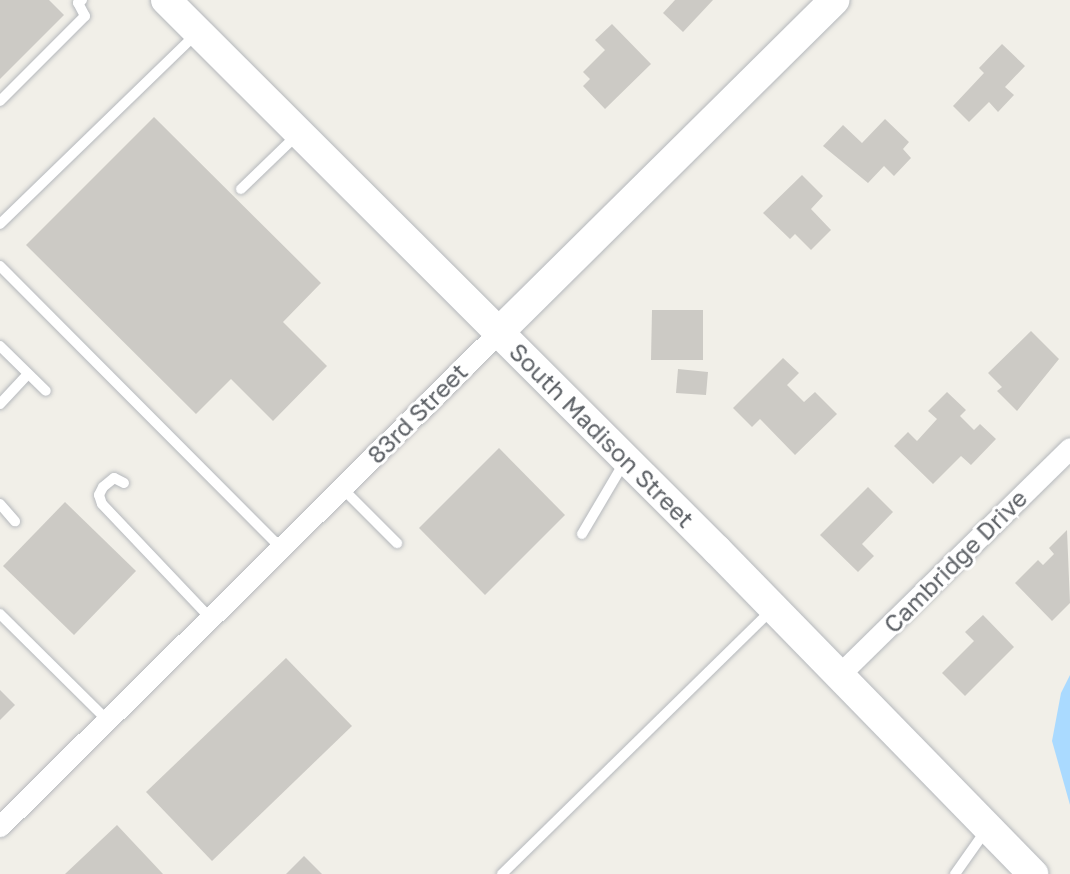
<!DOCTYPE html>
<style>
body{margin:0}
#map{position:relative;width:1070px;height:874px;overflow:hidden;background:#f1efe8;font-family:"Golos Text",sans-serif}
div>[style]{position:absolute}
.water>*{inset:0;background:#aadaff}
.building>*{inset:0;background:#cccac5}
.roads{filter:drop-shadow(0 0 2px #b5b8bc) drop-shadow(0 0 2px #b5b8bc)}
.lane>*{height:10px;margin:-5px;padding:0 5px;transform-origin:5px;border-radius:5px;background:#fff}
.street>*{height:21px;margin:-10.5px;padding:0 10.5px;transform-origin:10.5px;border-radius:10.5px;background:#fff}
.secondary>*{height:30px;margin:-15px;padding:0 15px;transform-origin:15px;border-radius:15px;background:#fff}
span{translate:-50% -50%;white-space:nowrap;text-align:center;line-height:1.15;-webkit-text-stroke:6px #fff;paint-order:stroke}
.street-label{font-size:24px;color:#5f6368}
</style>
<div id="map">
<div class="water">
<div style="clip-path:polygon(1070px 675px,1070px 805px,1052px 741px,1061px 693px)"></div>
</div>
<div class="building">
<div style="clip-path:polygon(0 0,49px 0,64px 15px,0 79px)"></div>
<div style="clip-path:polygon(675px 0,713px 0,683px 32px,663px 13px)"></div>
<div style="clip-path:polygon(612px 24px,651px 64px,605px 109px,583px 86px,590px 79px,583px 72px,605px 50px,595px 40px)"></div>
<div style="clip-path:polygon(1002px 44px,1025px 66px,1005px 87px,1014px 95px,998px 112px,989px 102px,969px 122px,953px 106px,984px 73px,979px 68px)"></div>
<div style="clip-path:polygon(154px 117px,321px 283px,283px 322px,327px 366px,273px 421px,231px 379px,196px 414px,26px 245px)"></div>
<div style="clip-path:polygon(885px 119px,909px 142px,903px 149px,911px 158px,894px 176px,884px 166px,868px 183px,823px 146px,843px 125px,862px 143px)"></div>
<div style="clip-path:polygon(802px 175px,823px 196px,811px 209px,831px 230px,811px 250px,795px 234px,790px 239px,763px 213px)"></div>
<div style="clip-path:polygon(652px 310px,703px 310px,703px 360px,651px 360px)"></div>
<div style="clip-path:polygon(1031px 331px,1059px 359px,1017px 411px,997px 391px,1002px 387px,988px 373px)"></div>
<div style="clip-path:polygon(783px 358px,799px 373px,787px 385px,804px 402px,815px 392px,837px 414px,795px 455px,760px 419px,752px 427px,733px 408px)"></div>
<div style="clip-path:polygon(678px 369px,708px 372px,706px 395px,676px 393px)"></div>
<div style="clip-path:polygon(947px 392px,966px 410px,960px 416px,974px 430px,980px 424px,996px 439px,971px 465px,961px 456px,933px 484px,894px 446px,908px 432px,917px 441px,937px 419px,928px 411px)"></div>
<div style="clip-path:polygon(499px 448px,565px 515px,485px 595px,419px 528px)"></div>
<div style="clip-path:polygon(868px 487px,893px 512px,862px 544px,874px 556px,858px 572px,820px 535px)"></div>
<div style="clip-path:polygon(65px 502px,136px 571px,74px 635px,3px 566px)"></div>
<div style="clip-path:polygon(1067px 530px,1070px 603px,1052px 621px,1015px 583px,1038px 560px,1043px 565px,1054px 554px,1049px 548px)"></div>
<div style="clip-path:polygon(983px 615px,1014px 647px,965px 696px,942px 673px,974px 641px,965px 632px)"></div>
<div style="clip-path:polygon(286px 658px,352px 726px,212px 861px,146px 792px)"></div>
<div style="clip-path:polygon(0 690px,15px 705px,0 720px)"></div>
<div style="clip-path:polygon(117px 825px,163px 874px,65px 874px)"></div>
<div style="clip-path:polygon(304px 856px,322px 874px,286px 874px)"></div>
</div>
<div class="roads">
<div class="lane">
<div style="left:0;top:101px;width:120px;rotate:-45deg"></div>
<div style="left:85px;top:16px;width:15px;rotate:-118deg"></div>
<div style="left:78px;top:3px;width:5px;rotate:-37deg"></div>
<div style="left:241px;top:189px;width:78px;rotate:-44deg"></div>
<div style="left:0;top:224px;width:273px;rotate:-44.1deg"></div>
<div style="left:0;top:266px;width:398px;rotate:45.1deg"></div>
<div style="left:0;top:346px;width:64px;rotate:44.4deg"></div>
<div style="left:0;top:404px;width:41px;rotate:-47deg"></div>
<div style="left:124px;top:483px;width:11px;rotate:-153deg"></div>
<div style="left:114px;top:478px;width:14px;rotate:141deg"></div>
<div style="left:103px;top:487px;width:9px;rotate:117deg"></div>
<div style="left:99px;top:495px;width:9px;rotate:72deg"></div>
<div style="left:102px;top:504px;width:157px;rotate:46.5deg"></div>
<div style="left:342px;top:488px;width:78px;rotate:45deg"></div>
<div style="left:0;top:504px;width:23px;rotate:49deg"></div>
<div style="left:582px;top:534px;width:85px;rotate:-59.5deg"></div>
<div style="left:0;top:614px;width:151px;rotate:44.7deg"></div>
<div style="left:502px;top:874px;width:378px;rotate:-44.4deg"></div>
<div style="left:955px;top:874px;width:54px;rotate:-54.8deg"></div>
</div>
<div class="street">
<div style="left:840px;top:674px;width:322px;rotate:-44.5deg"></div>
<div style="left:0;top:826px;width:702px;rotate:-44.71deg"></div>
</div>
<div class="secondary">
<div style="left:166px;top:0;width:779px;rotate:44.95deg"></div>
<div style="left:717px;top:550px;width:453px;rotate:45.7deg"></div>
<div style="left:499px;top:332px;width:472px;rotate:-44.7deg"></div>
</div>
</div>
<div class="street-label">
<span style="left:417px;top:413px;rotate:-45deg">83rd Street</span>
<span style="left:602px;top:435px;rotate:45deg">South Madison Street</span>
<span style="left:955px;top:561px;rotate:-45deg">Cambridge Drive</span>
</div>
</div>
